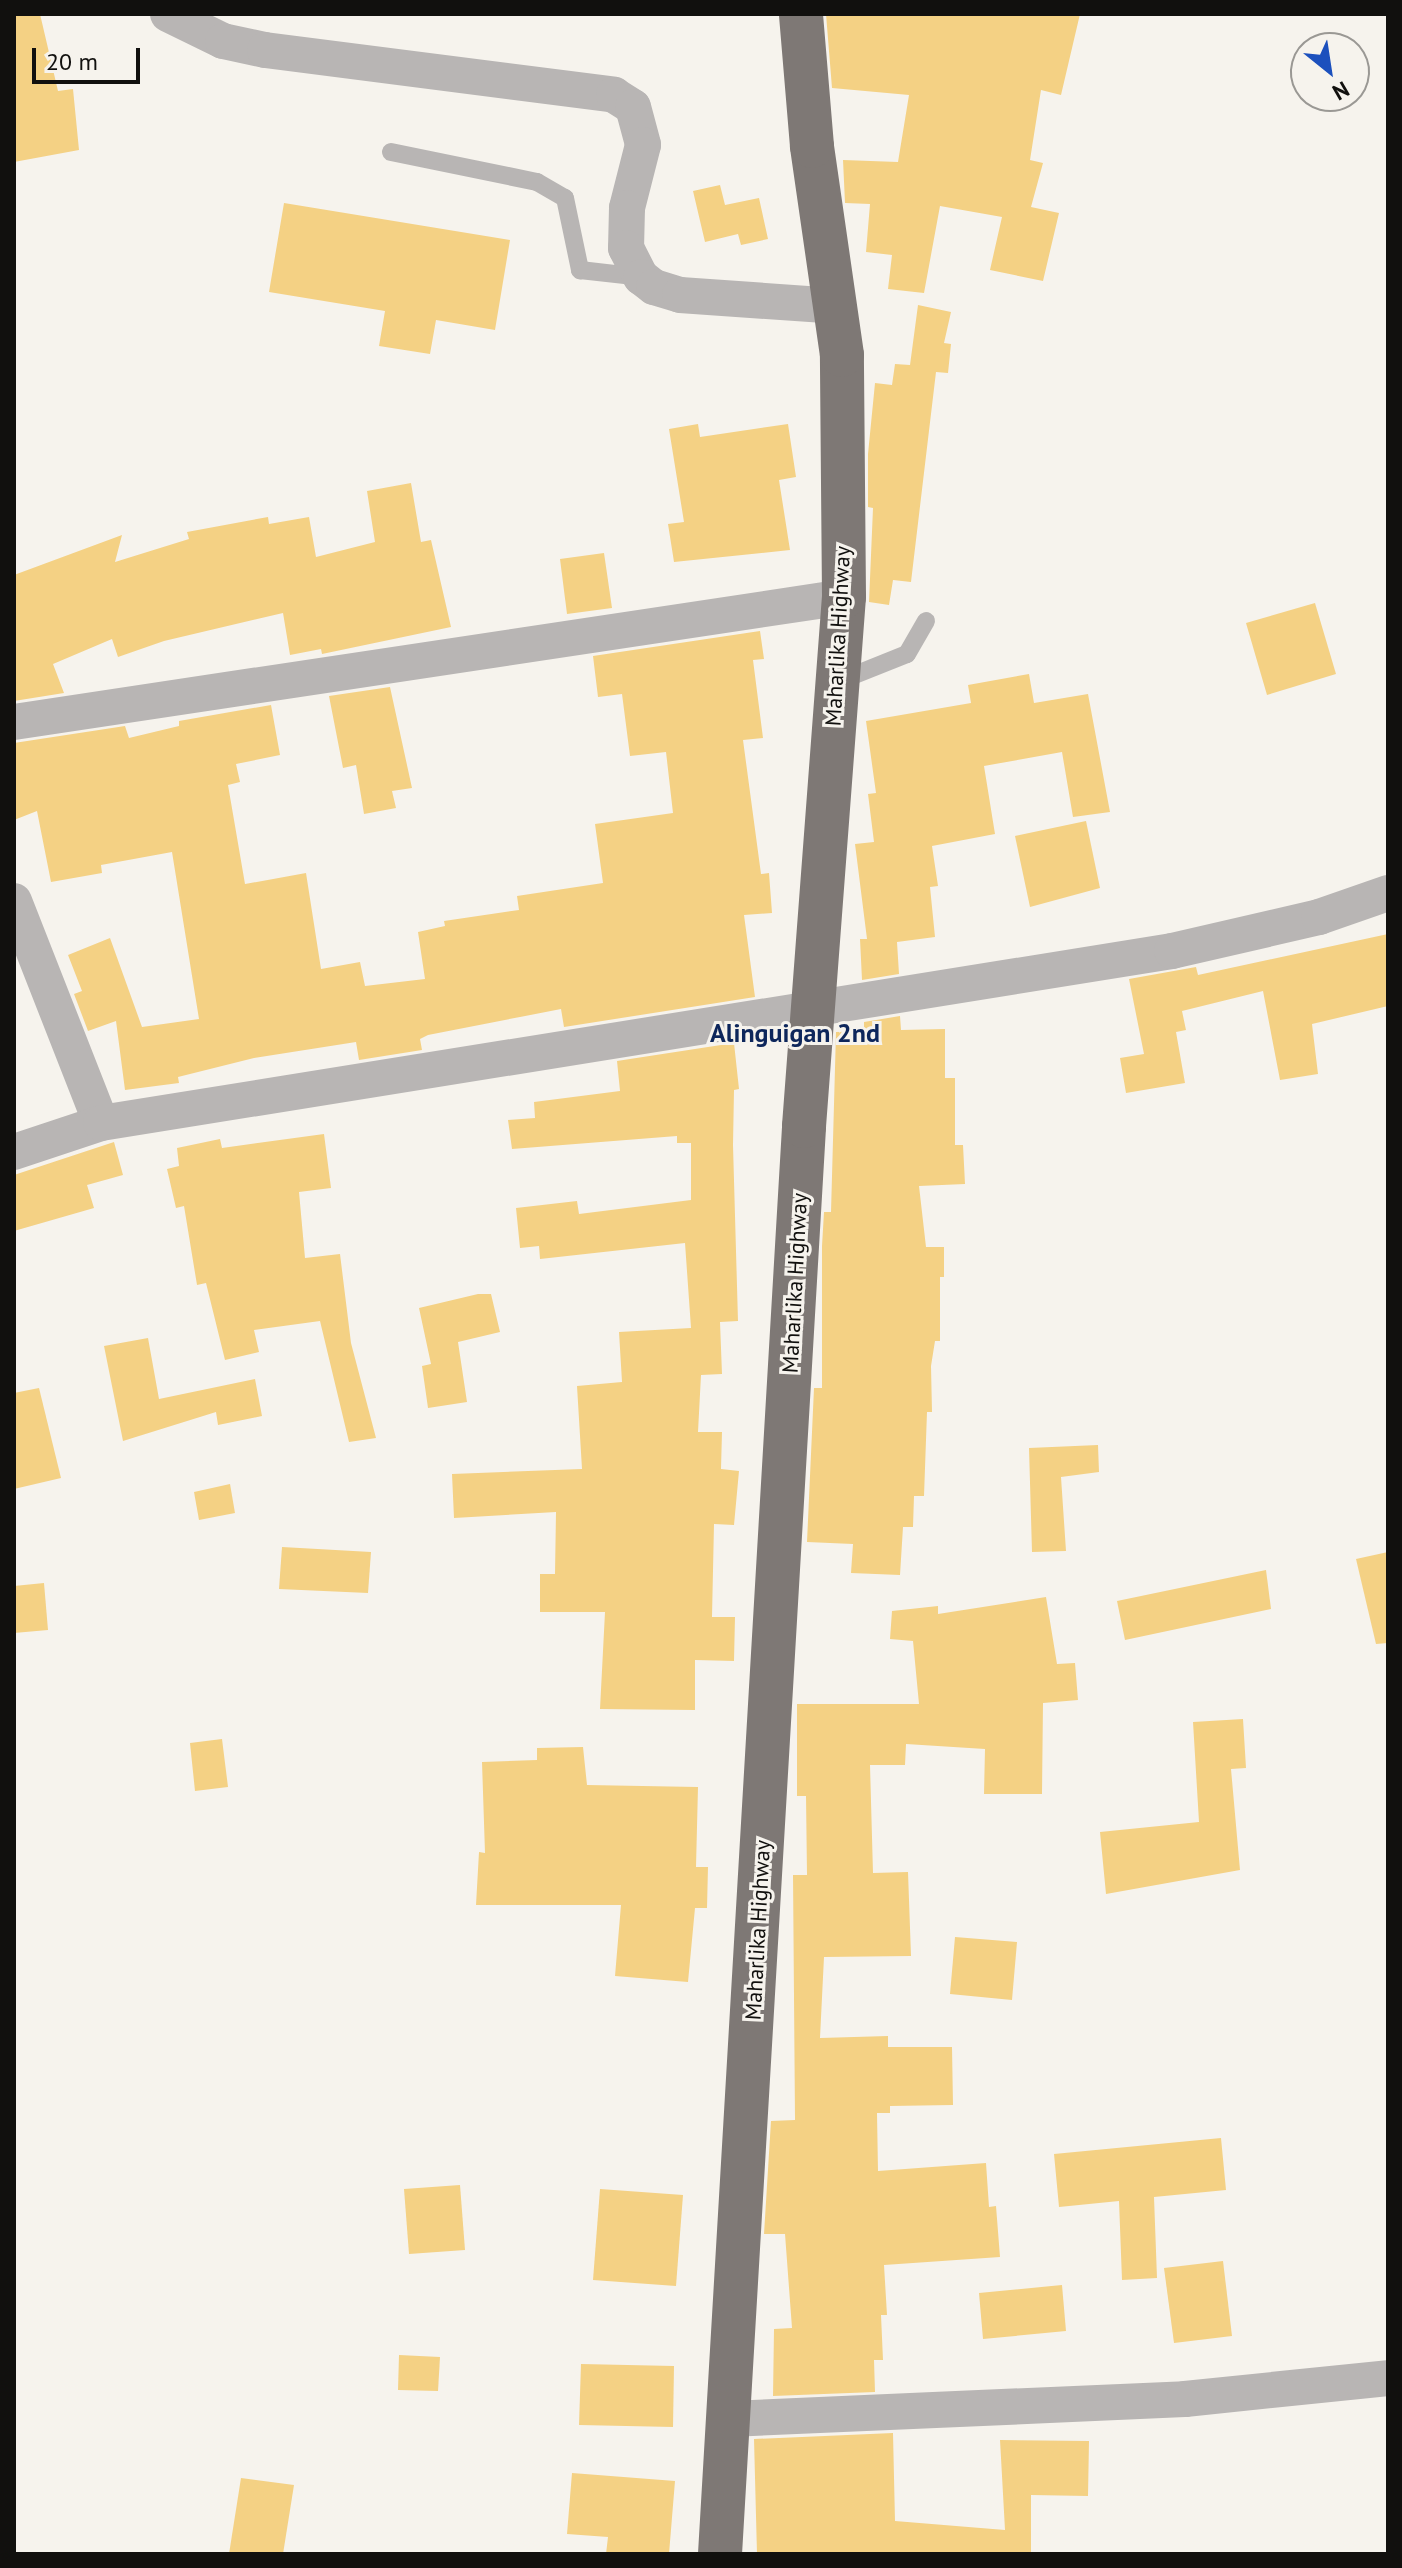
<!DOCTYPE html>
<style>
body{margin:0}
#map{position:relative;width:1402px;height:2568px;overflow:hidden;background:#f6f3ed;font-family:"PT Sans",sans-serif}
div>[style]{position:absolute}
.building>*{inset:0;background:#f4d184}
.service>*{height:18px;margin:-9px;padding:0 9px;transform-origin:9px;border-radius:9px;background:#b8b5b4}
.minor>*{height:36px;margin:-18px;padding:0 18px;transform-origin:18px;border-radius:18px;background:#b8b5b4}
.trunk>*{height:44px;margin:-22px;padding:0 22px;transform-origin:22px;border-radius:22px;background:#7e7875}
span{translate:-50% -50%;white-space:nowrap;text-align:center;line-height:1.15;-webkit-text-stroke:6px #f6f3ed;paint-order:stroke}
.street-label{font-size:22px;color:#11100e}
.quarter-label{font-size:26px;color:#0d265b;font-weight:700}
.frame{position:absolute;inset:0;border:16px solid #11100e;pointer-events:none}
.north{position:absolute;left:1290px;top:32px;width:80px;height:80px;box-sizing:border-box;background:#f6f3ed;border:2px solid #9a9894;border-radius:50%;rotate:150deg;font-size:22px;font-weight:700;line-height:32px;text-align:center;color:#11100e}
.north::after{content:'';display:block;margin:auto;width:28px;height:36px;background:#1c50bd;clip-path:polygon(50% 0,100% 100%,50% 72%,0 100%)}
.scale{position:absolute;left:32px;top:48px;width:108px;height:36px;box-sizing:border-box;border:4px solid #11100e;border-top:0;padding-left:10px;font-size:24px;line-height:28px;white-space:nowrap;color:#11100e;-webkit-text-stroke:6px #f6f3ed;paint-order:stroke}
</style>
<div id="map">
<div class="building">
<div style="clip-path:polygon(14px 14px,40px 14px,58px 91px,73px 89px,79px 150px,14px 162px)"></div>
<div style="clip-path:polygon(826px 14px,1080px 14px,1061px 95px,1041px 90px,1030px 160px,1043px 163px,1031px 207px,1059px 213px,1043px 281px,990px 270px,1002px 217px,940px 206px,924px 293px,888px 289px,892px 255px,866px 252px,870px 204px,845px 203px,843px 160px,898px 162px,909px 95px,832px 88px)"></div>
<div style="clip-path:polygon(720px 185px,725px 205px,759px 198px,768px 239px,741px 245px,738px 234px,705px 242px,693px 191px)"></div>
<div style="clip-path:polygon(284px 203px,510px 240px,495px 330px,436px 320px,430px 354px,379px 346px,385px 311px,269px 292px)"></div>
<div style="clip-path:polygon(918px 305px,951px 312px,944px 343px,951px 344px,948px 373px,936px 372px,911px 582px,893px 580px,889px 605px,869px 602px,873px 508px,868px 507px,868px 454px,875px 383px,892px 385px,895px 364px,910px 365px)"></div>
<div style="clip-path:polygon(698px 424px,700px 437px,788px 424px,796px 477px,779px 480px,790px 550px,674px 562px,668px 524px,684px 522px,669px 429px)"></div>
<div style="clip-path:polygon(411px 483px,421px 542px,431px 540px,451px 627px,322px 654px,321px 649px,290px 655px,283px 613px,164px 641px,118px 657px,112px 639px,53px 664px,64px 693px,14px 701px,14px 575px,122px 535px,115px 562px,189px 539px,187px 532px,268px 517px,269px 524px,309px 517px,316px 557px,375px 542px,367px 491px)"></div>
<div style="clip-path:polygon(604px 553px,612px 608px,567px 614px,560px 559px)"></div>
<div style="clip-path:polygon(1315px 603px,1336px 674px,1267px 695px,1246px 623px)"></div>
<div style="clip-path:polygon(760px 631px,764px 659px,753px 660px,763px 738px,743px 740px,761px 874px,769px 873px,772px 913px,744px 915px,755px 997px,564px 1027px,561px 1009px,428px 1035px,420px 1039px,422px 1050px,359px 1060px,356px 1042px,254px 1058px,178px 1077px,179px 1083px,125px 1090px,116px 1021px,88px 1031px,74px 994px,82px 991px,68px 955px,110px 938px,142px 1027px,199px 1019px,172px 852px,101px 865px,102px 873px,51px 882px,37px 811px,14px 820px,14px 743px,125px 726px,129px 738px,179px 726px,179px 721px,271px 705px,280px 755px,236px 764px,240px 782px,228px 785px,245px 884px,306px 873px,321px 969px,360px 962px,365px 986px,425px 979px,418px 932px,445px 926px,444px 921px,519px 910px,517px 896px,603px 883px,595px 824px,673px 813px,666px 752px,630px 756px,622px 694px,598px 697px,593px 656px)"></div>
<div style="clip-path:polygon(1029px 674px,1034px 703px,1088px 694px,1110px 812px,1073px 817px,1062px 752px,984px 766px,995px 834px,932px 846px,938px 886px,930px 887px,935px 937px,897px 942px,899px 974px,862px 980px,860px 939px,867px 939px,855px 844px,874px 842px,868px 794px,876px 793px,866px 721px,971px 703px,968px 685px)"></div>
<div style="clip-path:polygon(390px 687px,412px 788px,392px 791px,396px 808px,364px 814px,356px 765px,343px 768px,329px 696px)"></div>
<div style="clip-path:polygon(1086px 821px,1100px 888px,1030px 907px,1015px 836px)"></div>
<div style="clip-path:polygon(1388px 934px,1388px 1006px,1312px 1024px,1318px 1074px,1280px 1080px,1263px 991px,1182px 1011px,1186px 1030px,1176px 1032px,1185px 1083px,1126px 1093px,1120px 1058px,1144px 1054px,1129px 979px,1196px 967px,1198px 975px)"></div>
<div style="clip-path:polygon(900px 1016px,901px 1030px,945px 1029px,945px 1078px,955px 1078px,955px 1145px,963px 1145px,965px 1184px,919px 1186px,926px 1247px,944px 1247px,944px 1277px,940px 1277px,940px 1341px,935px 1341px,931px 1366px,932px 1412px,927px 1412px,924px 1496px,914px 1496px,913px 1527px,903px 1527px,900px 1575px,851px 1573px,853px 1544px,807px 1542px,814px 1388px,822px 1388px,822px 1246px,824px 1212px,831px 1212px,836px 1032px,864px 1031px,864px 1022px)"></div>
<div style="clip-path:polygon(734px 1043px,739px 1089px,734px 1090px,733px 1145px,738px 1321px,720px 1322px,722px 1374px,701px 1375px,698px 1432px,722px 1432px,721px 1469px,739px 1471px,734px 1525px,714px 1524px,712px 1617px,735px 1617px,734px 1661px,695px 1660px,695px 1710px,600px 1709px,605px 1612px,540px 1612px,540px 1574px,555px 1574px,556px 1512px,454px 1518px,452px 1474px,582px 1469px,577px 1386px,622px 1382px,619px 1332px,691px 1328px,685px 1243px,540px 1259px,539px 1246px,520px 1248px,516px 1208px,577px 1201px,579px 1214px,691px 1200px,691px 1143px,677px 1143px,677px 1136px,512px 1149px,508px 1120px,535px 1118px,534px 1102px,620px 1091px,617px 1061px)"></div>
<div style="clip-path:polygon(324px 1134px,331px 1188px,299px 1192px,305px 1258px,340px 1254px,351px 1343px,376px 1438px,349px 1442px,320px 1321px,254px 1330px,259px 1352px,225px 1360px,206px 1283px,197px 1285px,184px 1206px,176px 1208px,167px 1169px,179px 1166px,177px 1148px,220px 1139px,222px 1148px)"></div>
<div style="clip-path:polygon(114px 1142px,123px 1175px,87px 1185px,94px 1208px,14px 1231px,14px 1175px)"></div>
<div style="clip-path:polygon(478px 1294px,491px 1294px,500px 1332px,458px 1342px,467px 1402px,428px 1408px,422px 1366px,431px 1364px,419px 1308px)"></div>
<div style="clip-path:polygon(148px 1338px,159px 1399px,255px 1379px,262px 1416px,218px 1425px,216px 1412px,123px 1441px,104px 1346px)"></div>
<div style="clip-path:polygon(39px 1388px,61px 1478px,14px 1489px,14px 1393px)"></div>
<div style="clip-path:polygon(1098px 1445px,1099px 1472px,1061px 1477px,1066px 1551px,1032px 1552px,1029px 1448px)"></div>
<div style="clip-path:polygon(230px 1484px,235px 1513px,199px 1520px,194px 1492px)"></div>
<div style="clip-path:polygon(282px 1547px,371px 1552px,368px 1593px,279px 1589px)"></div>
<div style="clip-path:polygon(1388px 1552px,1388px 1643px,1376px 1644px,1356px 1559px)"></div>
<div style="clip-path:polygon(1266px 1570px,1271px 1609px,1125px 1640px,1117px 1601px)"></div>
<div style="clip-path:polygon(44px 1583px,48px 1630px,14px 1633px,14px 1586px)"></div>
<div style="clip-path:polygon(1046px 1597px,1057px 1664px,1075px 1663px,1078px 1700px,1043px 1703px,1042px 1794px,984px 1794px,985px 1749px,906px 1744px,905px 1765px,870px 1765px,873px 1873px,908px 1872px,911px 1956px,824px 1957px,820px 2038px,888px 2036px,888px 2047px,952px 2047px,953px 2105px,890px 2106px,890px 2113px,877px 2113px,878px 2171px,986px 2163px,989px 2207px,996px 2206px,1000px 2257px,884px 2265px,887px 2315px,881px 2315px,883px 2360px,874px 2360px,875px 2392px,773px 2396px,774px 2329px,792px 2328px,785px 2234px,764px 2234px,771px 2121px,795px 2120px,793px 1875px,807px 1875px,806px 1796px,797px 1796px,797px 1704px,919px 1704px,913px 1641px,890px 1639px,892px 1611px,938px 1606px,938px 1614px)"></div>
<div style="clip-path:polygon(1243px 1719px,1246px 1768px,1231px 1769px,1240px 1870px,1106px 1894px,1100px 1832px,1199px 1822px,1193px 1722px)"></div>
<div style="clip-path:polygon(222px 1739px,228px 1787px,195px 1791px,190px 1743px)"></div>
<div style="clip-path:polygon(583px 1747px,587px 1785px,698px 1787px,696px 1867px,708px 1867px,707px 1908px,695px 1908px,688px 1982px,615px 1976px,621px 1905px,476px 1905px,479px 1852px,485px 1853px,482px 1762px,537px 1760px,537px 1748px)"></div>
<div style="clip-path:polygon(955px 1937px,1017px 1942px,1012px 2000px,950px 1994px)"></div>
<div style="clip-path:polygon(1221px 2138px,1226px 2190px,1154px 2197px,1157px 2278px,1122px 2280px,1119px 2201px,1059px 2207px,1054px 2154px)"></div>
<div style="clip-path:polygon(460px 2185px,465px 2250px,409px 2254px,404px 2189px)"></div>
<div style="clip-path:polygon(600px 2189px,683px 2195px,676px 2286px,593px 2280px)"></div>
<div style="clip-path:polygon(1223px 2261px,1232px 2336px,1174px 2343px,1164px 2268px)"></div>
<div style="clip-path:polygon(1062px 2285px,1066px 2331px,983px 2339px,979px 2293px)"></div>
<div style="clip-path:polygon(399px 2355px,440px 2357px,438px 2391px,398px 2390px)"></div>
<div style="clip-path:polygon(581px 2364px,674px 2366px,673px 2427px,579px 2425px)"></div>
<div style="clip-path:polygon(893px 2433px,895px 2521px,1005px 2530px,1000px 2440px,1089px 2441px,1088px 2496px,1031px 2495px,1031px 2554px,757px 2554px,754px 2439px)"></div>
<div style="clip-path:polygon(572px 2473px,675px 2481px,669px 2554px,606px 2554px,608px 2537px,567px 2534px)"></div>
<div style="clip-path:polygon(241px 2478px,294px 2485px,283px 2554px,229px 2554px)"></div>
</div>
<div class="service">
<div style="left:391px;top:152px;width:149px;rotate:11.6deg"></div>
<div style="left:537px;top:182px;width:32px;rotate:30deg"></div>
<div style="left:565px;top:198px;width:74px;rotate:78.2deg"></div>
<div style="left:580px;top:270px;width:61px;rotate:6.5deg"></div>
<div style="left:837px;top:682px;width:75px;rotate:-21.8deg"></div>
<div style="left:907px;top:654px;width:38px;rotate:-60deg"></div>
</div>
<div class="minor">
<div style="left:168px;top:14px;width:61px;rotate:26.1deg"></div>
<div style="left:223px;top:41px;width:43px;rotate:12.1deg"></div>
<div style="left:265px;top:50px;width:352px;rotate:7.3deg"></div>
<div style="left:614px;top:95px;width:22px;rotate:32deg"></div>
<div style="left:633px;top:107px;width:39px;rotate:75deg"></div>
<div style="left:643px;top:145px;width:65px;rotate:104.3deg"></div>
<div style="left:627px;top:208px;width:40px;rotate:91.4deg"></div>
<div style="left:626px;top:248px;width:33px;rotate:63deg"></div>
<div style="left:641px;top:277px;width:16px;rotate:38deg"></div>
<div style="left:654px;top:287px;width:27px;rotate:17deg"></div>
<div style="left:680px;top:295px;width:156px;rotate:4deg"></div>
<div style="left:14px;top:722px;width:839px;rotate:-8.56deg"></div>
<div style="left:14px;top:901px;width:238px;rotate:68.6deg"></div>
<div style="left:14px;top:1152px;width:92px;rotate:-18.4deg"></div>
<div style="left:101px;top:1123px;width:1085px;rotate:-9.12deg"></div>
<div style="left:1172px;top:951px;width:151px;rotate:-13deg"></div>
<div style="left:1319px;top:917px;width:73px;rotate:-19.2deg"></div>
<div style="left:729px;top:2419px;width:456px;rotate:-2.5deg"></div>
<div style="left:1185px;top:2399px;width:204px;rotate:-5.9deg"></div>
</div>
<div class="trunk">
<div style="left:720px;top:2554px;width:1430px;rotate:-86.63deg"></div>
<div style="left:804px;top:1126px;width:531px;rotate:-85.68deg"></div>
<div style="left:844px;top:597px;width:242px;rotate:-90.5deg"></div>
<div style="left:842px;top:355px;width:211px;rotate:-98.2deg"></div>
<div style="left:812px;top:146px;width:132px;rotate:-94.8deg"></div>
</div>
<div class="street-label">
<span style="left:838px;top:636px;rotate:-87deg">Maharlika Highway</span>
<span style="left:795px;top:1283px;rotate:-87deg">Maharlika Highway</span>
<span style="left:758px;top:1930px;rotate:-87deg">Maharlika Highway</span>
</div>
<div class="quarter-label">
<span style="left:795px;top:1033px">Alinguigan 2nd</span>
</div>
<div class="frame"></div>
<div class="north">N</div>
<div class="scale">20 m</div>
</div>
